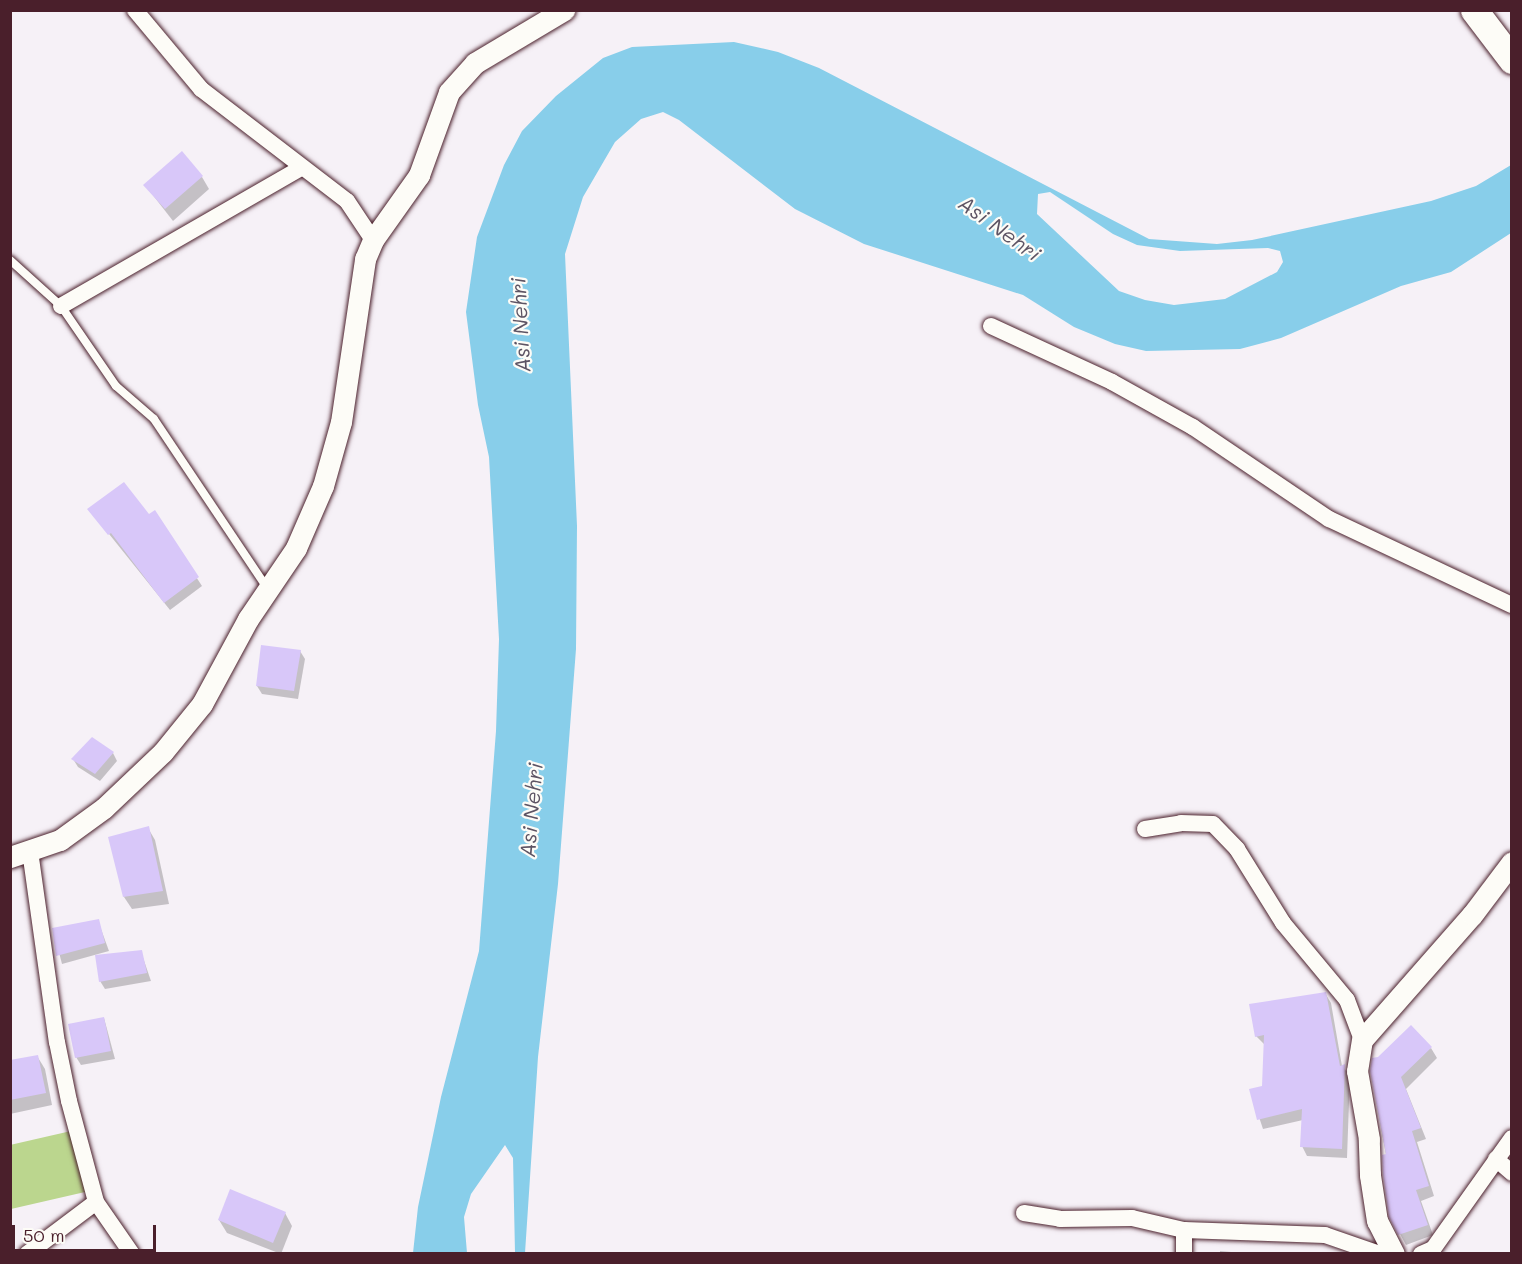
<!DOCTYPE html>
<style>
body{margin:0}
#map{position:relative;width:1522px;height:1264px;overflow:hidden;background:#f6f1f7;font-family:Mali,sans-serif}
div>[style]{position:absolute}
.green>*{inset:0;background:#bbd68e}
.water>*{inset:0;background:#88ceea}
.shadow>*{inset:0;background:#0003}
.building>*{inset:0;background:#d8c7f9}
.roads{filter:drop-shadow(0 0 2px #4a1f2b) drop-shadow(0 0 2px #4a1f2b)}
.service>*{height:8px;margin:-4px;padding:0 4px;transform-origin:4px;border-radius:4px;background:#fdfcf7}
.minor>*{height:16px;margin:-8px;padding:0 8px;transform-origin:8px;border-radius:8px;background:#fdfcf7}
.tertiary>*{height:21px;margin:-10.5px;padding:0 10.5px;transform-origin:10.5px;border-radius:10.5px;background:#fdfcf7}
.trunk>*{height:27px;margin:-13.5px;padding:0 13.5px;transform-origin:13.5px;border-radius:13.5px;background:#fdfcf7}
span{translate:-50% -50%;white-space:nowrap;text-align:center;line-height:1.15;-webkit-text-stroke:4.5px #fdfcf7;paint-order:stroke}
.water-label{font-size:21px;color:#5d5464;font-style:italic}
.frame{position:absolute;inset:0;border:12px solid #4a1f2b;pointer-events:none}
.scale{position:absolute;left:12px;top:1225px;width:144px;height:27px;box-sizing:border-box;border:3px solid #4a1f2b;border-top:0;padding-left:8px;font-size:18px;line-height:21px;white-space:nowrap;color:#4a1f2b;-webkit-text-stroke:4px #fdfcf7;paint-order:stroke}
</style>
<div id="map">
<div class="green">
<div style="clip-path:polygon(71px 1131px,85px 1192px,11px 1209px,10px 1145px)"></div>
</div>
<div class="water">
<div style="clip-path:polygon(evenodd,734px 42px,778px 52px,819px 68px,1149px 239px,1217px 244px,1252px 240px,1431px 201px,1476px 186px,1511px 165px,1511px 233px,1451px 272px,1401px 286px,1281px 338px,1240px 349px,1146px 351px,1115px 344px,1074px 327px,1023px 295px,864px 244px,795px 209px,679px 120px,663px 112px,641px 119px,615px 142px,583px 197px,565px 254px,577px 526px,576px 649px,558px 884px,538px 1057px,525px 1253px,515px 1253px,513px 1158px,505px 1145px,471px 1194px,464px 1217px,467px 1253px,413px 1253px,418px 1207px,441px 1097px,479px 951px,496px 731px,499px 639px,489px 457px,478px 405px,466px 312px,477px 237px,504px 165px,522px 131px,556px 96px,603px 58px,632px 47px,734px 42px,1050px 192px,1113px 234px,1137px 245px,1180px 251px,1268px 248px,1280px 251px,1283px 262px,1277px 272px,1225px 299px,1174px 305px,1145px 300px,1119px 291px,1037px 214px,1038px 194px,1050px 192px)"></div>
</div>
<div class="shadow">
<div style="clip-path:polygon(202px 177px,209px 189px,173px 221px,145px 185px)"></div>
<div style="clip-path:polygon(89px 509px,149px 517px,154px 512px,202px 586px,170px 610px)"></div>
<div style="clip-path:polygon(300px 651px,305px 659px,298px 699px,262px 694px,257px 686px)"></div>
<div style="clip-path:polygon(113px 753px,117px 761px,100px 781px,78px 767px,73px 759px)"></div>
<div style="clip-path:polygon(148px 828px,155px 840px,169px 904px,132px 909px,124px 897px)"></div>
<div style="clip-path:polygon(98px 921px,109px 951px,62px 964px,53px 929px)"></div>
<div style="clip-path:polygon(141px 952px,151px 981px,105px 989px,100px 981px)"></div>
<div style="clip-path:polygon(1325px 993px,1331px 1003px,1342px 1066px,1350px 1075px,1347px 1158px,1307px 1156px,1302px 1146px,1303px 1120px,1263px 1129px,1250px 1090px,1263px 1087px,1265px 1045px,1256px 1036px)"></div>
<div style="clip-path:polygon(104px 1018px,115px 1059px,81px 1065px,76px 1057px)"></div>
<div style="clip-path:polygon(1431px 1048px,1437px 1058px,1406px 1089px,1426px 1139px,1417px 1142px,1434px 1196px,1421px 1201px,1433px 1235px,1406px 1245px,1400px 1234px,1371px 1071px)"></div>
<div style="clip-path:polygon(37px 1056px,45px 1069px,52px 1105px,10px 1114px,10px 1062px)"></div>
<div style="clip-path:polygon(285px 1213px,292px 1226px,281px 1254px,227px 1233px,219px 1220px)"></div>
<div style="clip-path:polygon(1220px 1251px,1254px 1254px,1220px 1254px)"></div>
</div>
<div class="building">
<div style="clip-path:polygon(182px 151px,203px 176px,165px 209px,143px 185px)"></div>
<div style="clip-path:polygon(124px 482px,149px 514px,155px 510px,199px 577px,164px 603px,111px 533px,108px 535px,87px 509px)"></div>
<div style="clip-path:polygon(261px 645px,301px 650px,294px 691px,256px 686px)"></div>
<div style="clip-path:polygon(92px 737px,114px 752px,95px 774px,71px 759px)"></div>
<div style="clip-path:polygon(149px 826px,163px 891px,123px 897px,108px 837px)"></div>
<div style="clip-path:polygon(99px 919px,105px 943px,56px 956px,52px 928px)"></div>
<div style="clip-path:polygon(142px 950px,147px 973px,99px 982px,95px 955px)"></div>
<div style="clip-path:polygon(1326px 992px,1340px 1066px,1345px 1064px,1342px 1149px,1300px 1147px,1302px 1109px,1257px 1120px,1249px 1089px,1262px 1086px,1264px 1035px,1255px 1037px,1249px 1004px)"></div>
<div style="clip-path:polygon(104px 1017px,111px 1051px,75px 1058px,68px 1024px)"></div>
<div style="clip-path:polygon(1411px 1025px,1432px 1047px,1401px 1077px,1421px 1128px,1412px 1131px,1429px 1186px,1416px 1190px,1428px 1225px,1398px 1235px,1389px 1217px,1383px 1174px,1382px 1155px,1386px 1154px,1370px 1071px,1372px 1058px,1378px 1057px)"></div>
<div style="clip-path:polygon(38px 1055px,46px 1093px,10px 1100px,10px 1060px)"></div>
<div style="clip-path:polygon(230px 1189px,286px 1212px,273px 1243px,218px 1220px)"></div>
</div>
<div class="roads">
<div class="service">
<div style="left:10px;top:260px;width:69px;rotate:42deg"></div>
<div style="left:61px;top:306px;width:97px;rotate:55.5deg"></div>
<div style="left:116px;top:386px;width:50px;rotate:41deg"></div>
<div style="left:154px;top:419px;width:203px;rotate:56.2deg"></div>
</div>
<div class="minor">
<div style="left:135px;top:10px;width:103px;rotate:50.1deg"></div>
<div style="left:201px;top:89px;width:184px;rotate:37.5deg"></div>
<div style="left:347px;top:201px;width:47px;rotate:56.3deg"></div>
<div style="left:61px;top:306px;width:277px;rotate:-29.9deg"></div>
<div style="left:991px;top:326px;width:133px;rotate:24.8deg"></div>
<div style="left:1112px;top:382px;width:93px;rotate:29.1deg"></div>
<div style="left:1193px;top:427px;width:164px;rotate:34.1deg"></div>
<div style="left:1329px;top:519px;width:202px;rotate:25.2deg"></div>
<div style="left:1145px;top:829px;width:36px;rotate:-9deg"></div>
<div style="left:1181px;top:823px;width:32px;rotate:2deg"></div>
<div style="left:1213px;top:824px;width:35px;rotate:46deg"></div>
<div style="left:1237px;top:849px;width:87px;rotate:58.1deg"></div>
<div style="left:1283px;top:923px;width:100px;rotate:50.3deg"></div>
<div style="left:1347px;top:1000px;width:43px;rotate:69.4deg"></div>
<div style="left:30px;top:851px;width:193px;rotate:82deg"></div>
<div style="left:57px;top:1042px;width:60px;rotate:78.5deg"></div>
<div style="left:69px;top:1101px;width:105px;rotate:75deg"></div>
<div style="left:96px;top:1202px;width:63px;rotate:55.3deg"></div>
<div style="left:1496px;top:1159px;width:21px;rotate:41deg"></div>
<div style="left:1024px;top:1213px;width:36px;rotate:9deg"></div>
<div style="left:1060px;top:1219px;width:72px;rotate:-0.8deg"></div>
<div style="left:1132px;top:1218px;width:53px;rotate:13deg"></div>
<div style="left:27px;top:1254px;width:86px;rotate:-37deg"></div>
<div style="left:1184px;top:1254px;width:24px;rotate:-90deg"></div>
<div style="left:1184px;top:1230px;width:141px;rotate:2deg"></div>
<div style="left:1325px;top:1235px;width:58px;rotate:19.1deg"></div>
<div style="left:1421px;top:1254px;width:13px;rotate:-23deg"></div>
<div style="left:1433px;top:1249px;width:136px;rotate:-54.6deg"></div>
</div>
<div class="tertiary">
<div style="left:10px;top:857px;width:53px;rotate:-18.8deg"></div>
<div style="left:60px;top:840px;width:54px;rotate:-36deg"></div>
<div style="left:104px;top:808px;width:81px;rotate:-43.5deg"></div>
<div style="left:163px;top:752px;width:62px;rotate:-50.9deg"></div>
<div style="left:202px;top:704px;width:97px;rotate:-61.6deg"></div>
<div style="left:248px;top:619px;width:86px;rotate:-55.9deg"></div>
<div style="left:296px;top:548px;width:68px;rotate:-66.5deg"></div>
<div style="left:323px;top:486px;width:66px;rotate:-74.3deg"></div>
<div style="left:341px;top:422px;width:165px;rotate:-81.6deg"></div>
<div style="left:365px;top:259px;width:21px;rotate:-67deg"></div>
<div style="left:373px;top:240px;width:80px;rotate:-54.7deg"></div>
<div style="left:419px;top:175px;width:88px;rotate:-70.1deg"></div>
<div style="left:449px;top:92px;width:39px;rotate:-48deg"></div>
<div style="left:475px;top:63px;width:104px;rotate:-30.8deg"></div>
<div style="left:1394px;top:1254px;width:37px;rotate:-117deg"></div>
<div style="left:1377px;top:1221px;width:47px;rotate:-98.7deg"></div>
<div style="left:1370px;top:1175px;width:36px;rotate:-92deg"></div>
<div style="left:1369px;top:1139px;width:69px;rotate:-100deg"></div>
<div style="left:1357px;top:1071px;width:31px;rotate:-81deg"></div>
<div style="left:1362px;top:1040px;width:167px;rotate:-48.7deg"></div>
<div style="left:1472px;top:915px;width:66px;rotate:-53deg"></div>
</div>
<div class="trunk">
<div style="left:1474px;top:10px;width:63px;rotate:52.8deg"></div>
</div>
</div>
<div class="water-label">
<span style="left:1000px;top:228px;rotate:36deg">Asi Nehri</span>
<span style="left:520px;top:325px;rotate:-93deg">Asi Nehri</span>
<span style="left:531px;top:810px;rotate:-85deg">Asi Nehri</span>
</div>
<div class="frame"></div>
<div class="scale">50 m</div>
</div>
